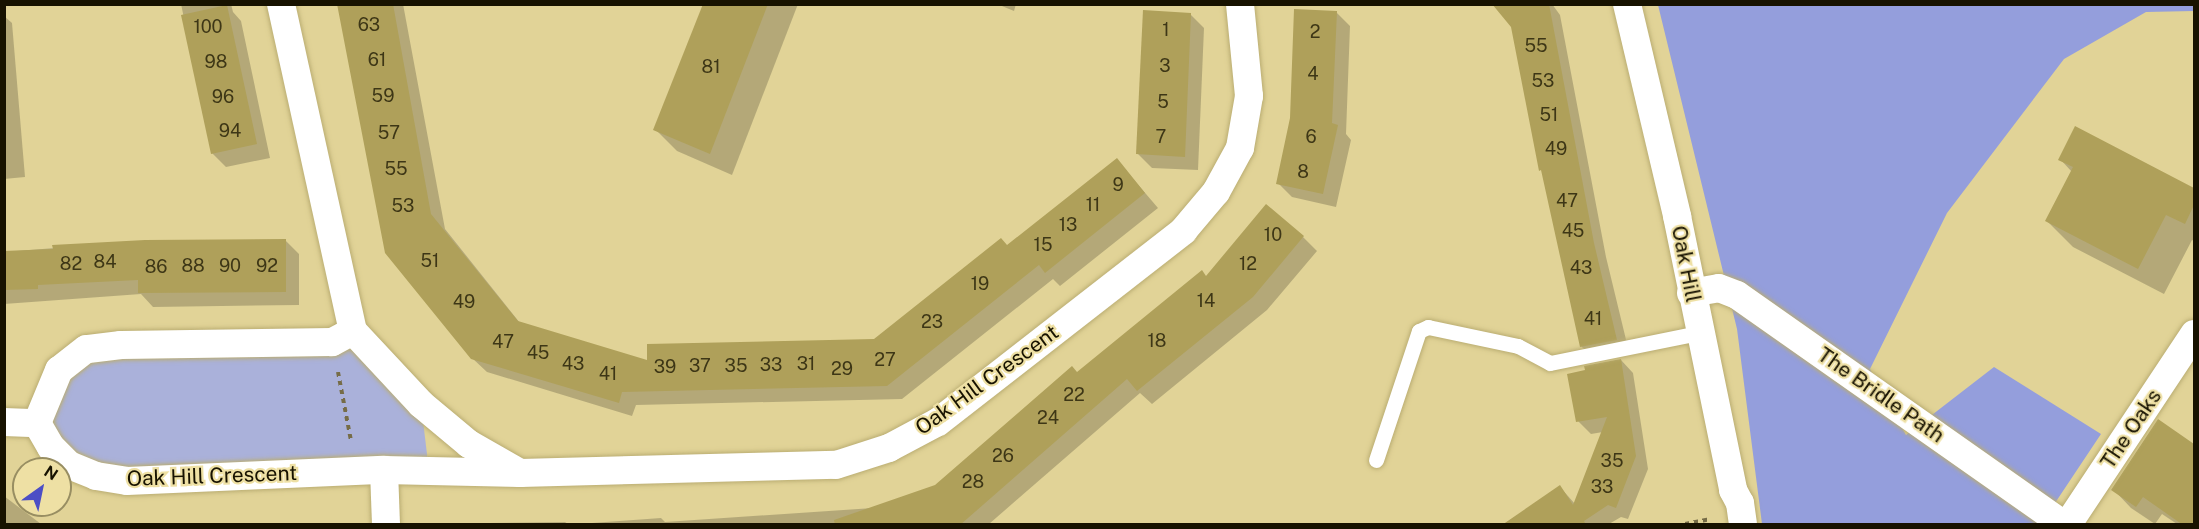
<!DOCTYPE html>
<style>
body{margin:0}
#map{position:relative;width:2199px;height:529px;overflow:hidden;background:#e1d397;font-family:"Public Sans",sans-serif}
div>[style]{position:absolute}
.green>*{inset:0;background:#aab1da}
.forest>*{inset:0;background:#949edc}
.shadow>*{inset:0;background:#0003}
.building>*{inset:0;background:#afa05a}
.path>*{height:4px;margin-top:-2px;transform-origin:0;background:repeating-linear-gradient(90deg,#766c47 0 4.5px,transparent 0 9px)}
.roads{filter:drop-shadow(0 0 2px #baad72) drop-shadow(0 0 2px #baad72)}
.lane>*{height:15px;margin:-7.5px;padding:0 7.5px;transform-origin:7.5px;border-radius:7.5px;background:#fff}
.street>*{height:28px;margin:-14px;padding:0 14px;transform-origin:14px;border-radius:14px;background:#fff}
span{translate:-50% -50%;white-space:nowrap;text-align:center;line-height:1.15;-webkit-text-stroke:4.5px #eee0a4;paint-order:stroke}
.number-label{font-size:18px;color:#3d3616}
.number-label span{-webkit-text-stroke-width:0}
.street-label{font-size:21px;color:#171200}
.frame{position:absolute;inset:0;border:6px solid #171200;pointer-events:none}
.north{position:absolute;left:12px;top:457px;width:60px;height:60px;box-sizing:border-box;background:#eee0a4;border:2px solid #988e62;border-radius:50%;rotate:33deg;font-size:16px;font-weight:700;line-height:24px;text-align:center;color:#171200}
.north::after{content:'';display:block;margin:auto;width:21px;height:27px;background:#4c4ec5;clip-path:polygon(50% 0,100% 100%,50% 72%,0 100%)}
</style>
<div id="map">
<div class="green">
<div style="clip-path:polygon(353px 331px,421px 404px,429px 471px,127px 481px,51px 447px,46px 397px,86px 349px)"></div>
</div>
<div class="forest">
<div style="clip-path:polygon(1658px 5px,2194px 5px,2194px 11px,2146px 12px,2064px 59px,1947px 213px,1870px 369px,1906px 435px,1994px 367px,2101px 434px,2053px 506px,2075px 524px,1762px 524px,1737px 329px)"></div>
</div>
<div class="shadow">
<div style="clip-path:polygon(181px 4px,231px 4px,233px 12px,241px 21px,270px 158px,226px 167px,212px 153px)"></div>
<div style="clip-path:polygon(338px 4px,403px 4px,445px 229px,520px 323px,649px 362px,875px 340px,1007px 246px,1117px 160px,1158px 208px,1060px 286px,1053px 279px,902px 399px,636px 405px,632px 416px,487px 372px,472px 358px)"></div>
<div style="clip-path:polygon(705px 4px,798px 4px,732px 175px,677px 151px,655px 129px)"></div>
<div style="clip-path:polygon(997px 4px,1016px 4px,1014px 11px)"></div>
<div style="clip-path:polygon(1494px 4px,1552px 4px,1560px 15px,1606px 257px,1629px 352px,1594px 359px,1581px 346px,1512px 26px)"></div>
<div style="clip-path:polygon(1336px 12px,1350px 26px,1346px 134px,1351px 140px,1336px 207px,1292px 197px,1278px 183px)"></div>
<div style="clip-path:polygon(1190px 14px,1204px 28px,1198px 170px,1152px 168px,1138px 154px)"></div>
<div style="clip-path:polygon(4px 16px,12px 23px,25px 177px,4px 179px)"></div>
<div style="clip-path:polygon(2075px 128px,2194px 189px,2194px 241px,2192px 240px,2164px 294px,2073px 247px,2047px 221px,2072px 172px,2060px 159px)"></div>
<div style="clip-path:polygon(1303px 237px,1317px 251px,1267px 310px,1152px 404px,1140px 393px,989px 524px,578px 524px,661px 518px,665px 522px,873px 508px,935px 486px,1078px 373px,1207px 277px)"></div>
<div style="clip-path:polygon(285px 240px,299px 254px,299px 305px,153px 307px,141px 294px,4px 304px,4px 252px,145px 241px)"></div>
<div style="clip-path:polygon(1621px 360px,1633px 373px,1648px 469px,1628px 519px,1621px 517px,1609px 524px,1504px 524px,1560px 487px,1575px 504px,1603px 432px,1591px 434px,1578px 421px)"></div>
<div style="clip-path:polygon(2159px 421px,2194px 446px,2194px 524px,2177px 524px,2162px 514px,2155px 524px,2131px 508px,2113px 489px)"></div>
<div style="clip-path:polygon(4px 496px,41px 524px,4px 524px)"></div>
<div style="clip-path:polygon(565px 522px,568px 524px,404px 524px)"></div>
</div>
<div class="building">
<div style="clip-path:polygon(337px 4px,393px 4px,431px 214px,518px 321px,647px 360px,647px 344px,874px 339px,1001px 238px,1007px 245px,1117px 158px,1145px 193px,1045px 273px,1039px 265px,887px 386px,622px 392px,619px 403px,471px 359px,385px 253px)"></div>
<div style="clip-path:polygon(703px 4px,768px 4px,710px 154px,653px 130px)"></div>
<div style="clip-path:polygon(1492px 4px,1549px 4px,1594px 243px,1617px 340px,1580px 347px,1541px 170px,1539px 171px,1511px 27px)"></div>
<div style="clip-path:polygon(227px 5px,257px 144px,211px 154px,181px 15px)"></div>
<div style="clip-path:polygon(1294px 9px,1337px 11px,1332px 123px,1338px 125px,1323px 194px,1276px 184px,1290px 118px)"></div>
<div style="clip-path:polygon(1143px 10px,1191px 13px,1185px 157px,1136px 154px)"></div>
<div style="clip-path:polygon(2075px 126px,2194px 188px,2194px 205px,2185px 224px,2166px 215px,2138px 269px,2045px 221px,2073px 167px,2058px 160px)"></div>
<div style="clip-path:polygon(1266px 204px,1304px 236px,1253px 297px,1137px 391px,1127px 379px,960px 525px,835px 525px,834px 520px,935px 485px,1072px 366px,1077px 372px,1202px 270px,1206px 276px)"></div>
<div style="clip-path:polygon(286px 239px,286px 292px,138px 293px,138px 280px,38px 285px,38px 289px,4px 290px,4px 251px,53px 249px,52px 245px,145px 240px)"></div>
<div style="clip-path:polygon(1621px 359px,1636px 456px,1616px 508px,1608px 505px,1584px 521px,1586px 525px,1502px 525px,1560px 485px,1573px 505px,1607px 417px,1576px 422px,1567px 374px,1585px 370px,1584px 366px)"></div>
<div style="clip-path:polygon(2158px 419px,2194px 444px,2194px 525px,2183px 525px,2143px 497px,2136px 507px,2111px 490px)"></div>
</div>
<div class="path">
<div style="left:338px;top:372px;width:70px;rotate:79.3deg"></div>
<div style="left:1685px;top:524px;width:25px;rotate:-11deg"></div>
</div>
<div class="roads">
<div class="lane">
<div style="left:1376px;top:460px;width:136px;rotate:-71.6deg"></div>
<div style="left:1419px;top:331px;width:10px;rotate:-24deg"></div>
<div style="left:1428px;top:327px;width:92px;rotate:11.9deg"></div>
<div style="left:1518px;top:346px;width:36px;rotate:28deg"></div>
<div style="left:1550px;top:363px;width:152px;rotate:-11.4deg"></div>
</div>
<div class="street">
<div style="left:281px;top:4px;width:335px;rotate:77.6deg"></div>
<div style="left:353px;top:331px;width:100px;rotate:47deg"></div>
<div style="left:421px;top:404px;width:62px;rotate:39.8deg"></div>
<div style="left:469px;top:444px;width:56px;rotate:29.7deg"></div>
<div style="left:1627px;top:4px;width:218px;rotate:76.7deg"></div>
<div style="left:1677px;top:216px;width:280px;rotate:78.4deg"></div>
<div style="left:1733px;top:490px;width:15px;rotate:62deg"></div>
<div style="left:1740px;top:503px;width:21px;rotate:82deg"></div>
<div style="left:1691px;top:293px;width:28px;rotate:-10deg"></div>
<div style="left:1719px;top:288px;width:19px;rotate:21deg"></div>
<div style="left:1737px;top:295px;width:398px;rotate:35.1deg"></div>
<div style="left:353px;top:331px;width:24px;rotate:152deg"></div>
<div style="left:332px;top:342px;width:211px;rotate:179.2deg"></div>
<div style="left:121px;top:345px;width:35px;rotate:173deg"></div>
<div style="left:86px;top:349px;width:34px;rotate:142deg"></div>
<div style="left:59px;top:370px;width:57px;rotate:112.5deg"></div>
<div style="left:37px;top:423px;width:28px;rotate:60deg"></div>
<div style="left:51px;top:447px;width:25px;rotate:45deg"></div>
<div style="left:69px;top:465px;width:29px;rotate:22deg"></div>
<div style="left:96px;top:476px;width:31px;rotate:9deg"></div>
<div style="left:127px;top:481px;width:257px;rotate:-2.5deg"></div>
<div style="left:384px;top:470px;width:136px;rotate:1.3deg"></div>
<div style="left:520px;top:473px;width:316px;rotate:-1.5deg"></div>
<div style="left:836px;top:465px;width:56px;rotate:-17.8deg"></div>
<div style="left:889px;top:448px;width:55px;rotate:-28deg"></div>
<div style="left:938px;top:422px;width:311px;rotate:-37.9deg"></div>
<div style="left:1183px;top:231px;width:51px;rotate:-49.8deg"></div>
<div style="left:1216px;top:192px;width:50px;rotate:-61.4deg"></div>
<div style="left:1240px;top:148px;width:53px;rotate:-80.2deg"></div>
<div style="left:1249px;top:96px;width:92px;rotate:-95.6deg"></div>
<div style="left:4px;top:422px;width:33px;rotate:2deg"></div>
<div style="left:384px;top:470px;width:54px;rotate:87.9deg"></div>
<div style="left:2068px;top:524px;width:228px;rotate:-56.4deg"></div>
</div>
</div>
<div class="number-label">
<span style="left:369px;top:25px">63</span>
<span style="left:208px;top:27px">100</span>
<span style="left:1166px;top:30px">1</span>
<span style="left:1315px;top:32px">2</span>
<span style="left:1536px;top:46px">55</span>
<span style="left:377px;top:60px">61</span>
<span style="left:216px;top:62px">98</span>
<span style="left:1165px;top:66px">3</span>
<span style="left:711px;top:67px">81</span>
<span style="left:1313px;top:74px">4</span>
<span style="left:1543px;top:81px">53</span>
<span style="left:383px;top:96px">59</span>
<span style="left:223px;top:97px">96</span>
<span style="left:1163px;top:102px">5</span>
<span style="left:1549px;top:115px">51</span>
<span style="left:230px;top:131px">94</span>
<span style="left:389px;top:133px">57</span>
<span style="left:1161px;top:137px">7</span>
<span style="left:1311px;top:137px">6</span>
<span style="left:1556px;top:149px">49</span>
<span style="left:396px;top:169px">55</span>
<span style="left:1303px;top:172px">8</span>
<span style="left:1118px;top:185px">9</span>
<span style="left:1567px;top:201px">47</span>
<span style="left:1093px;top:205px">11</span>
<span style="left:403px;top:206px">53</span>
<span style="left:1068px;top:225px">13</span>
<span style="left:1573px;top:231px">45</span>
<span style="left:1273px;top:235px">10</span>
<span style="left:1043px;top:245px">15</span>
<span style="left:430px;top:261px">51</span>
<span style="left:105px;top:262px">84</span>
<span style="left:71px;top:264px">82</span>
<span style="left:1248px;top:264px">12</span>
<span style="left:193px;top:266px">88</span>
<span style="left:230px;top:266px">90</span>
<span style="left:267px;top:266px">92</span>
<span style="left:156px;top:267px">86</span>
<span style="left:1581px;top:268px">43</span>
<span style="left:980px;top:284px">19</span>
<span style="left:1206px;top:301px">14</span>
<span style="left:464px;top:302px">49</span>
<span style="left:1593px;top:319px">41</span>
<span style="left:932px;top:322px">23</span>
<span style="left:1157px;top:341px">18</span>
<span style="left:503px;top:342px">47</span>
<span style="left:538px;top:353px">45</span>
<span style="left:885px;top:360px">27</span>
<span style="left:573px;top:364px">43</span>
<span style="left:806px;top:364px">31</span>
<span style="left:771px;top:365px">33</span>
<span style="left:700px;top:366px">37</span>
<span style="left:736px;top:366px">35</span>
<span style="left:665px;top:367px">39</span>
<span style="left:842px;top:369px">29</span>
<span style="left:608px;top:374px">41</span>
<span style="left:1074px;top:395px">22</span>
<span style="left:1048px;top:418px">24</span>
<span style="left:1003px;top:456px">26</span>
<span style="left:1612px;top:461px">35</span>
<span style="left:973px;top:482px">28</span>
<span style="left:1602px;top:487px">33</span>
</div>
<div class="street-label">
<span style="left:1686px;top:264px;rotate:79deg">Oak Hill</span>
<span style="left:987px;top:380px;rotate:-36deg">Oak Hill Crescent</span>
<span style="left:1881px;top:395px;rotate:35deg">The Bridle Path</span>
<span style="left:2131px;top:429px;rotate:-56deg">The Oaks</span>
<span style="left:212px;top:476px;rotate:-2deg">Oak Hill Crescent</span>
</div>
<div class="frame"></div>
<div class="north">N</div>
</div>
